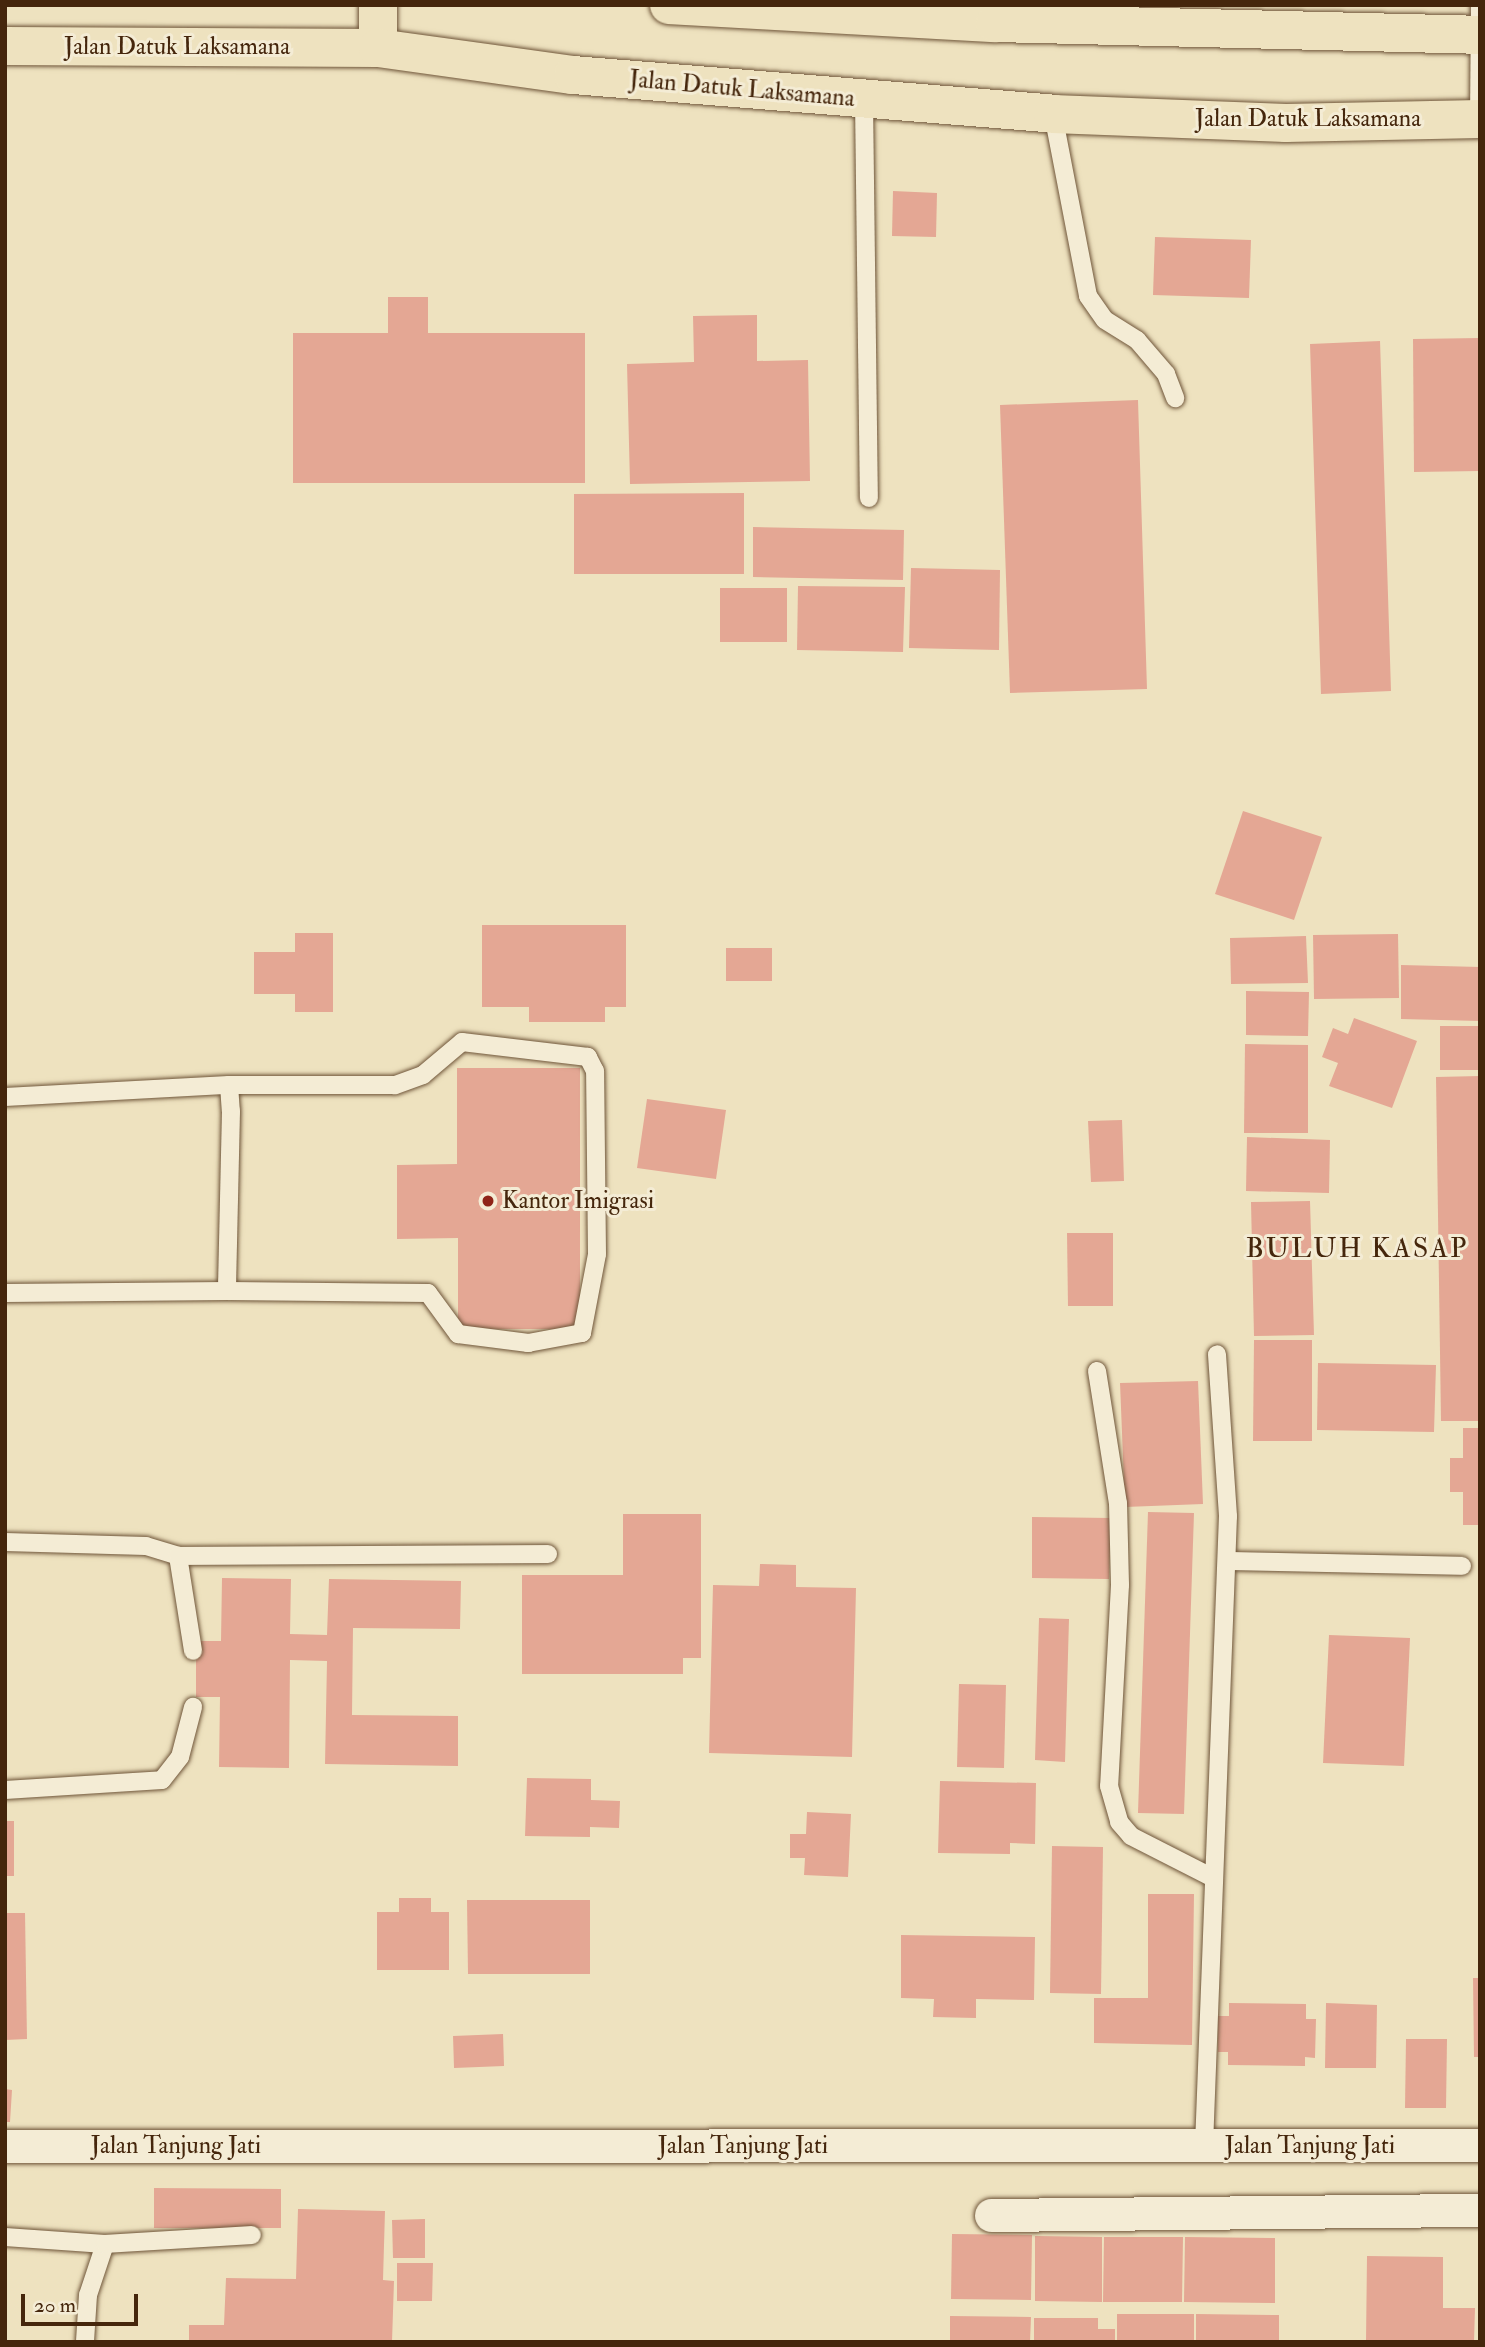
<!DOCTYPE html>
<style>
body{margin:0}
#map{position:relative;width:1485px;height:2347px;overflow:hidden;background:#eee2bf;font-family:"IM FELL Double Pica",serif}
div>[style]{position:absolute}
.building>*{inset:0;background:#e4a794}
.roads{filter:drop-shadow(0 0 2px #6f5539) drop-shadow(0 0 2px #6f5539)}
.service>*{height:18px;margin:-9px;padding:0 9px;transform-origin:9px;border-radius:9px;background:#f4ecd5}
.minor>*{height:33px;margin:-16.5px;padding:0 16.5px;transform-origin:16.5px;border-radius:16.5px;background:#f4ecd5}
.trunk>*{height:38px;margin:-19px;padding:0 19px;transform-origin:19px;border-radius:19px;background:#eee2bf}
.dots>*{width:19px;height:19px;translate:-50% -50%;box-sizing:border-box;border:4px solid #f4ecd5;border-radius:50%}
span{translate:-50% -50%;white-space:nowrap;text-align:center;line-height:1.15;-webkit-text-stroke:6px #f4ecd5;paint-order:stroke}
.street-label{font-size:24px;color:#45260c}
.poi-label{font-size:24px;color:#45260c}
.left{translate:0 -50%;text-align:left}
.quarter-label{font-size:28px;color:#45260c;letter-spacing:2px}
.frame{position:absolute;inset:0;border:7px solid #45260c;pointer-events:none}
.scale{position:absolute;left:21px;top:2294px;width:117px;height:32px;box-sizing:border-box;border:4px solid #45260c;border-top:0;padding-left:9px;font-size:21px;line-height:24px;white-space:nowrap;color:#45260c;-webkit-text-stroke:5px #f4ecd5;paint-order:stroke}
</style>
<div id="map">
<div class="building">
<div style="clip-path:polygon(893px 191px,937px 193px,936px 237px,892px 236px)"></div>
<div style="clip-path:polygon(1155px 237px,1251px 240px,1249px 298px,1153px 295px)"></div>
<div style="clip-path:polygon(388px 297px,428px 297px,428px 333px,585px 333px,585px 483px,293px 483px,293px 333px,388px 333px)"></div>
<div style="clip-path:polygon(757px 315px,757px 361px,808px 360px,810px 481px,630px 484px,627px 364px,694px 362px,693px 316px)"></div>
<div style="clip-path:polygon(1480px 338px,1480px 471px,1414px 472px,1413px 339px)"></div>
<div style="clip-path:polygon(1380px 341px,1391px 691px,1321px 694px,1310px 344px)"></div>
<div style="clip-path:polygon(1138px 400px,1147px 689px,1010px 693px,1000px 405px)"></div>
<div style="clip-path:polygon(744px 493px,744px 574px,574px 574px,574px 494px)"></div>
<div style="clip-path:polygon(753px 527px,904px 530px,903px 580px,753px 577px)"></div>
<div style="clip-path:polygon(911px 568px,1000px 570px,999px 650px,909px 648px)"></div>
<div style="clip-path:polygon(798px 586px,905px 587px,903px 652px,797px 650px)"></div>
<div style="clip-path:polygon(720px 588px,787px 588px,787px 642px,720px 642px)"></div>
<div style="clip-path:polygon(1243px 811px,1322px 837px,1294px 920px,1215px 894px)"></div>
<div style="clip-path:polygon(482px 925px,626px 925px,626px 1007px,605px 1007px,605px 1022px,529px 1022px,529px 1007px,482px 1007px)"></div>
<div style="clip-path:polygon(295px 933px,333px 933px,333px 1012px,295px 1012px,295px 994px,254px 994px,254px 952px,295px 952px)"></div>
<div style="clip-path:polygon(1398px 934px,1399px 998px,1314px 999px,1313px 935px)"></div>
<div style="clip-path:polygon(1306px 936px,1308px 983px,1231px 984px,1230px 938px)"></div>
<div style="clip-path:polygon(726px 948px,772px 948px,772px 981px,726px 981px)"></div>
<div style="clip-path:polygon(1401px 965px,1480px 967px,1480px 1021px,1401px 1019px)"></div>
<div style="clip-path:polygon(1246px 991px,1309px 992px,1308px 1036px,1246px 1035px)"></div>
<div style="clip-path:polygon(1354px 1018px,1417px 1041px,1392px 1108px,1329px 1086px,1338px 1063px,1322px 1057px,1333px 1028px,1348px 1034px)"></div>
<div style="clip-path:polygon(1440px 1026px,1480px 1026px,1480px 1070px,1440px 1070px)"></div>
<div style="clip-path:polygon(1245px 1044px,1308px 1045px,1308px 1133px,1244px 1133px)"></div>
<div style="clip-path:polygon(457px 1068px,580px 1068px,580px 1329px,458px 1329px,458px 1238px,397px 1239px,397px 1165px,457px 1164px)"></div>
<div style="clip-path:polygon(1480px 1076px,1480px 1421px,1441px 1421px,1436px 1077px)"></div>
<div style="clip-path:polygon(647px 1099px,726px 1110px,716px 1179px,637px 1168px)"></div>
<div style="clip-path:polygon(1122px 1120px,1124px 1181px,1091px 1182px,1088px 1121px)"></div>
<div style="clip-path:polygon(1247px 1137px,1330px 1140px,1329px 1193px,1246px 1191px)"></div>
<div style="clip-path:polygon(1310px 1201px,1314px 1335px,1254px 1336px,1251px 1202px)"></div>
<div style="clip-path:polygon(1067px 1233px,1113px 1233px,1113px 1306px,1068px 1306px)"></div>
<div style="clip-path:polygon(1254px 1340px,1312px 1340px,1312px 1441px,1253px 1441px)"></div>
<div style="clip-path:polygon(1318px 1363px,1436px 1365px,1434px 1432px,1317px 1430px)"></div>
<div style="clip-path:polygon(1198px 1381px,1203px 1504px,1125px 1507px,1120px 1383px)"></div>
<div style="clip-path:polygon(1463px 1428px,1480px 1428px,1480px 1525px,1463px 1525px,1463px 1492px,1450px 1492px,1450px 1458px,1463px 1458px)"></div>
<div style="clip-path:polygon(1148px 1512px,1194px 1513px,1184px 1814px,1138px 1813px)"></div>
<div style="clip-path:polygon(623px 1514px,701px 1514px,701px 1658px,683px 1658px,683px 1674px,522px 1674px,522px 1575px,623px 1575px)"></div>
<div style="clip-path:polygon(1032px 1517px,1111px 1518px,1109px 1579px,1032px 1578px)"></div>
<div style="clip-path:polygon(760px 1564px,796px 1565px,796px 1587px,856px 1588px,852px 1757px,709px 1753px,713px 1585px,759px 1586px)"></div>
<div style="clip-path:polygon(222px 1578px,291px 1579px,290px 1634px,327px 1635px,329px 1579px,461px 1581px,460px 1629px,353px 1628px,352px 1715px,458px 1716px,458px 1766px,325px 1764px,327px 1661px,290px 1660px,289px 1768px,219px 1767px,220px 1697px,196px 1697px,196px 1641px,221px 1641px)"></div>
<div style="clip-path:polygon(1039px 1618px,1069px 1619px,1065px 1762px,1035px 1760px)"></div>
<div style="clip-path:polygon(1329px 1635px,1410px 1638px,1404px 1766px,1323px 1763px)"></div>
<div style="clip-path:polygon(959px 1684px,1006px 1685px,1004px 1768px,957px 1767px)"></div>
<div style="clip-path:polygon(527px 1778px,591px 1779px,591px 1800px,620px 1801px,619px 1828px,590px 1827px,590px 1837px,525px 1836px)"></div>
<div style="clip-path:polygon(940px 1781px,1036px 1783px,1035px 1844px,1010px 1843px,1010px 1854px,938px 1853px)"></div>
<div style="clip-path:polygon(807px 1812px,851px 1814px,848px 1877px,804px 1875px,805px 1858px,790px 1858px,790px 1834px,806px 1834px)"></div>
<div style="clip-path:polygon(5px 1821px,14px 1821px,14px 1876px,5px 1876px)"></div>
<div style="clip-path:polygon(1052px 1846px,1103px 1847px,1101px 1994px,1050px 1993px)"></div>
<div style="clip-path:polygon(1148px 1894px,1194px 1894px,1192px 2045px,1094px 2043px,1094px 1998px,1148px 1998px)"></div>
<div style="clip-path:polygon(399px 1898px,431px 1898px,431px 1912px,449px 1912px,449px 1970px,377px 1970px,377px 1912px,399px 1912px)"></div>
<div style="clip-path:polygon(467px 1900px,590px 1900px,590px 1974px,468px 1974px)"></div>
<div style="clip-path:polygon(5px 1913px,25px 1913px,27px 2039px,5px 2040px)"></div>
<div style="clip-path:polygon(901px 1935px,1035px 1937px,1034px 2000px,976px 1999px,976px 2018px,933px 2017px,934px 1999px,901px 1998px)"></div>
<div style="clip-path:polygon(1473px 1978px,1480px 1978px,1480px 2057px,1474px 2057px)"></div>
<div style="clip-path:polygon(1229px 2003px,1306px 2004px,1306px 2019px,1316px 2019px,1315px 2058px,1305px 2057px,1305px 2066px,1228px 2065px,1228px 2052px,1218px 2052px,1218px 2016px,1229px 2016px)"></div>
<div style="clip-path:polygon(1326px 2003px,1377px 2005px,1376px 2068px,1325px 2068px)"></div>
<div style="clip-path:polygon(503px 2034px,504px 2066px,454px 2068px,453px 2036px)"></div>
<div style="clip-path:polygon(1406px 2039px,1447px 2039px,1446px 2108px,1405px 2108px)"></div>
<div style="clip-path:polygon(5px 2089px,12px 2090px,10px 2122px,5px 2122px)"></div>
<div style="clip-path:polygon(154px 2188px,281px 2189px,281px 2228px,154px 2228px)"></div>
<div style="clip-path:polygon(298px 2209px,385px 2211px,383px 2280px,394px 2281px,392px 2342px,189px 2342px,189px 2325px,224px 2325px,226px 2278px,296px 2279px)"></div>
<div style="clip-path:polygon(425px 2219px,425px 2258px,393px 2258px,392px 2220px)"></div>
<div style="clip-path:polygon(952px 2234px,1032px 2235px,1031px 2300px,951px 2299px)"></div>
<div style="clip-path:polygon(1035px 2236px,1102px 2237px,1102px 2302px,1035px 2301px)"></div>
<div style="clip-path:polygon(1104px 2237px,1183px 2237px,1182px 2302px,1103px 2302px)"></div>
<div style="clip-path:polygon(1185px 2237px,1275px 2238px,1275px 2303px,1184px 2302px)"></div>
<div style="clip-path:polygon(1367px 2256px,1443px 2257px,1443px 2308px,1475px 2308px,1474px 2342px,1366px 2342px)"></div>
<div style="clip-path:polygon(397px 2263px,433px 2263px,432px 2301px,397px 2301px)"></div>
<div style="clip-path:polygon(1117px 2314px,1194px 2314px,1194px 2342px,1117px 2342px)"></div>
<div style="clip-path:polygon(1196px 2314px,1279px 2315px,1279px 2342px,1196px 2342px)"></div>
<div style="clip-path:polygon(950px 2316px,1031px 2317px,1030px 2342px,950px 2342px)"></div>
<div style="clip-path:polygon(1034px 2318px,1098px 2318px,1098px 2329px,1115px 2329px,1115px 2342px,1034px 2342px)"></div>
</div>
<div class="roads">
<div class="service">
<div style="left:864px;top:100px;width:398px;rotate:89.3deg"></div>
<div style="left:1053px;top:114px;width:185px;rotate:79.1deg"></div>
<div style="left:1088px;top:296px;width:29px;rotate:55deg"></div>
<div style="left:1105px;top:320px;width:38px;rotate:32deg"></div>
<div style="left:1137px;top:340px;width:45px;rotate:49.5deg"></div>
<div style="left:1166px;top:374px;width:26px;rotate:69deg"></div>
<div style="left:1479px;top:119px;width:114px;rotate:-89.5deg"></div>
<div style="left:5px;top:1097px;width:224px;rotate:-3.1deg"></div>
<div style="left:229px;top:1085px;width:26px;rotate:86deg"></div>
<div style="left:231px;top:1111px;width:180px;rotate:91.3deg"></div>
<div style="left:227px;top:1291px;width:222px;rotate:179.5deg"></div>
<div style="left:227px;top:1291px;width:201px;rotate:0.6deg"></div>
<div style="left:428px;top:1293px;width:51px;rotate:53.8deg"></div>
<div style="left:458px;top:1334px;width:71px;rotate:7.3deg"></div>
<div style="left:528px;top:1343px;width:55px;rotate:-10.5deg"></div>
<div style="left:582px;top:1333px;width:80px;rotate:-79.2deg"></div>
<div style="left:597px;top:1254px;width:183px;rotate:-90.6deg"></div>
<div style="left:595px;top:1071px;width:16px;rotate:-117deg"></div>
<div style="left:588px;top:1057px;width:127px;rotate:-173.2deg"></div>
<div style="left:462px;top:1042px;width:51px;rotate:139.8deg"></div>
<div style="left:423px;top:1075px;width:30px;rotate:160deg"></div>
<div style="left:395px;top:1085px;width:166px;rotate:180deg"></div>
<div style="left:1097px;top:1371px;width:134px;rotate:81deg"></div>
<div style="left:1118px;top:1503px;width:82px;rotate:88.6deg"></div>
<div style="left:1120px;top:1585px;width:201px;rotate:93.1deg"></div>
<div style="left:1109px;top:1786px;width:37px;rotate:74deg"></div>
<div style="left:1119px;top:1822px;width:18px;rotate:49deg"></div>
<div style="left:1131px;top:1836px;width:90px;rotate:27.1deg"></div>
<div style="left:5px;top:1542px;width:141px;rotate:1.6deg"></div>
<div style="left:146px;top:1546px;width:34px;rotate:17deg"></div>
<div style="left:178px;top:1556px;width:96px;rotate:81deg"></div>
<div style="left:178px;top:1556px;width:370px;rotate:-0.3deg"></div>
<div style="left:1227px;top:1561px;width:235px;rotate:1.2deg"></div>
<div style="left:5px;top:1790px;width:157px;rotate:-3.6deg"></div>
<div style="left:162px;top:1780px;width:29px;rotate:-52deg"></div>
<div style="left:180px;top:1757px;width:52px;rotate:-75.4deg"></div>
<div style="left:1204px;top:2146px;width:630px;rotate:-87.82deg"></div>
<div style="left:1228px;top:1516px;width:162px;rotate:-93.9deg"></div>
<div style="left:5px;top:2237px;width:100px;rotate:4deg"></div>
<div style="left:105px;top:2244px;width:54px;rotate:108.4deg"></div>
<div style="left:88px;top:2295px;width:47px;rotate:93.7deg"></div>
<div style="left:105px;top:2244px;width:147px;rotate:-3.5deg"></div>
</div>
<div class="minor">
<div style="left:5px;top:2146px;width:1475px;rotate:-0.04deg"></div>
<div style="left:991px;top:2215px;width:489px;rotate:-0.6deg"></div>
</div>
<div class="trunk">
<div style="left:378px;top:5px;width:43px;rotate:90deg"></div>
<div style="left:669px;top:5px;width:326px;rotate:3.2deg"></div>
<div style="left:995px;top:23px;width:485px;rotate:1.4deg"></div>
<div style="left:5px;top:46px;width:373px;rotate:0.3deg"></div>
<div style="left:378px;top:48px;width:197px;rotate:7.9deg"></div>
<div style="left:573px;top:75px;width:482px;rotate:4.6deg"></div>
<div style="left:1053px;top:114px;width:233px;rotate:2.2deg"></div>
<div style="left:1286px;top:123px;width:194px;rotate:-1.2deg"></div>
</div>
</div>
<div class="dots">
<div style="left:488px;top:1201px;background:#8f2418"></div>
</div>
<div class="street-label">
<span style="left:177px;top:47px">Jalan Datuk Laksamana</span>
<span style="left:742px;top:89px;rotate:5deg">Jalan Datuk Laksamana</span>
<span style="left:1308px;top:119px">Jalan Datuk Laksamana</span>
<span style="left:176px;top:2146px">Jalan Tanjung Jati</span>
<span style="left:743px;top:2146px">Jalan Tanjung Jati</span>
<span style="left:1310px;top:2146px">Jalan Tanjung Jati</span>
</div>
<div class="poi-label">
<span class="left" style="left:502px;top:1201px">Kantor Imigrasi</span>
</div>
<div class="quarter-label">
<span style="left:1357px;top:1249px">BULUH KASAP</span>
</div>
<div class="frame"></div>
<div class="scale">20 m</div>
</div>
